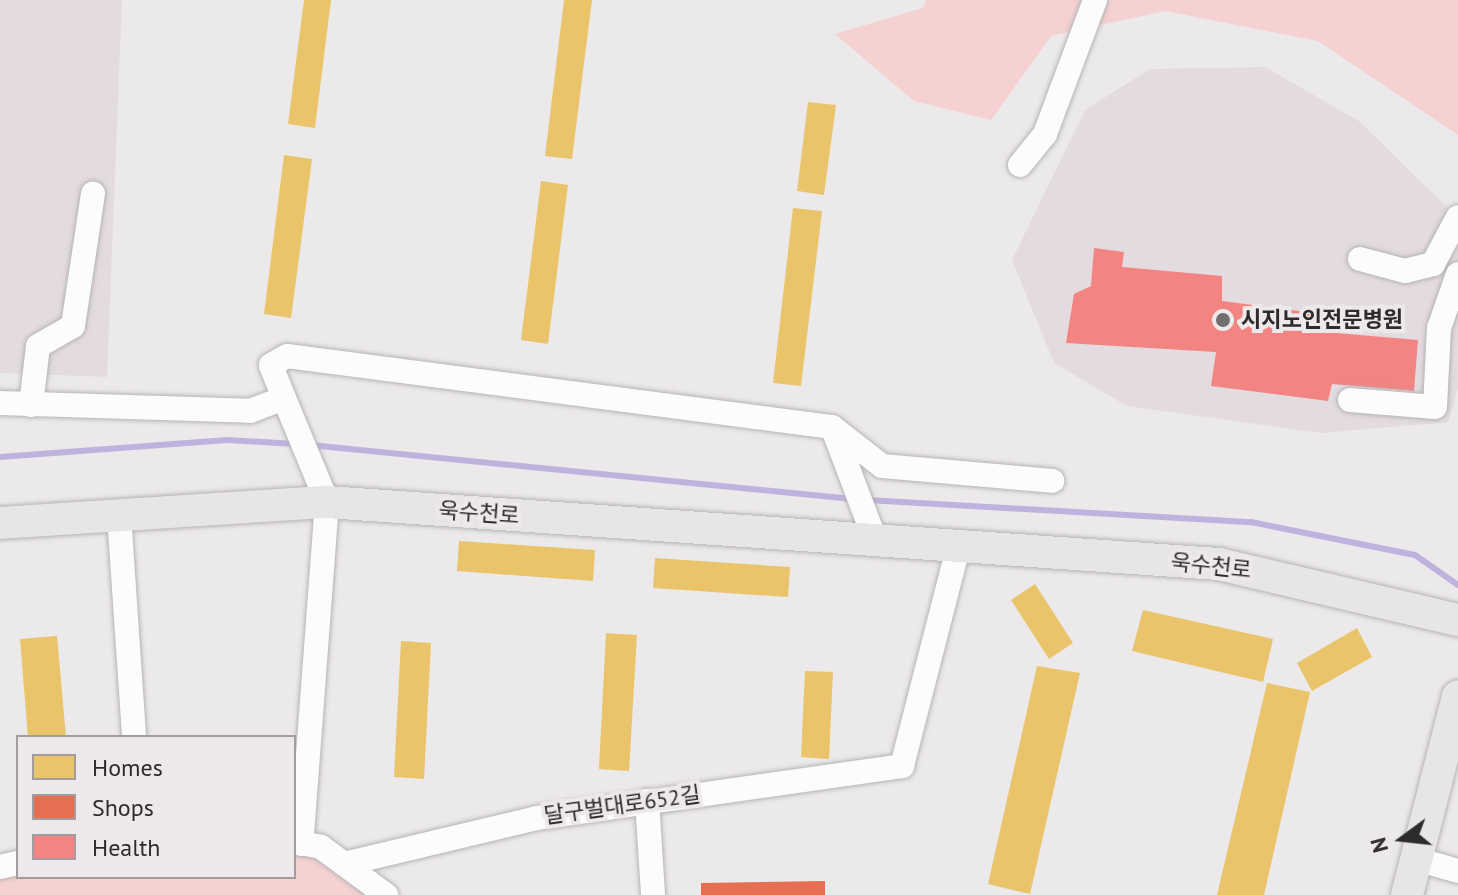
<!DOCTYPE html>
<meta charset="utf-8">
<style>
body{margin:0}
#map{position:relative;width:1458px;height:895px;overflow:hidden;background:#ece9eb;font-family:"PT Sans","Noto Sans KR",sans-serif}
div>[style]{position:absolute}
.built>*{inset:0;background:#e3dbe0}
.green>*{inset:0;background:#f5d1d1}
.homes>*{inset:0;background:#e9c46a}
.shops>*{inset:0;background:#e76f51}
.health>*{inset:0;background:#f28482}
.stream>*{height:6px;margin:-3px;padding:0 3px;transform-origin:3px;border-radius:3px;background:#bfb2de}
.roads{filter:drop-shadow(0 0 2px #b6b4b5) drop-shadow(0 0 2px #b6b4b5)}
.minor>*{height:24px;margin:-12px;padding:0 12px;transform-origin:12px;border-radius:12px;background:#fcfcfc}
.major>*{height:32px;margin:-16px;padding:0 16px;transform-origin:16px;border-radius:16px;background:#e8e5e8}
.dots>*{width:22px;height:22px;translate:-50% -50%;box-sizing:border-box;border:4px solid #ede8eb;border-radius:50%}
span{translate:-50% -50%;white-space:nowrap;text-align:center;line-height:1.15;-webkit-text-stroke:8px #ede8eb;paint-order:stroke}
.poi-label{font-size:22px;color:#2d2b2c;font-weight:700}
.left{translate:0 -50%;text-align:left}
.street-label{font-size:22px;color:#2d2b2c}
.legend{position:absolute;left:16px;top:735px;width:280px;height:144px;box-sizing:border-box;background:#ede8eb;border:2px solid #a09c9f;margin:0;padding:10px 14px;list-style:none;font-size:24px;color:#2d2b2c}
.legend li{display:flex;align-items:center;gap:16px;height:40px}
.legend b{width:40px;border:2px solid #a09c9f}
.north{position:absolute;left:1362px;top:799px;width:80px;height:80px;-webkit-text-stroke:6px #ede8eb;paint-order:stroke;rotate:255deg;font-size:22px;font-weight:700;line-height:32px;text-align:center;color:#2d2b2c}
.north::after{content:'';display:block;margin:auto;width:28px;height:36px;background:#2d2b2c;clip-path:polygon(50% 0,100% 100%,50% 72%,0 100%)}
</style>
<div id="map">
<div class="built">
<div style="clip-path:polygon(0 0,122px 0,107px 377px,0 373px)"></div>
<div style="clip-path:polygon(1265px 67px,1359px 121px,1458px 218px,1458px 389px,1448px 422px,1321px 433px,1127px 406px,1054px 363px,1012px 260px,1085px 110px,1150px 69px)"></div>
</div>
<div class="green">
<div style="clip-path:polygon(926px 0,1458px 0,1458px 135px,1318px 41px,1165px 11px,1051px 36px,991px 120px,914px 101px,835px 34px,923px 8px)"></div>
<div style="clip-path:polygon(294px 842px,386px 895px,0 895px,0 873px,18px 862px,18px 877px,294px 877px)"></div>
</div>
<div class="homes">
<div style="clip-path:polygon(304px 0,331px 0,315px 128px,288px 124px)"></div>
<div style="clip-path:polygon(564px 0,592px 0,572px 159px,545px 156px)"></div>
<div style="clip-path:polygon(808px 102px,836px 105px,824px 195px,797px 191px)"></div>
<div style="clip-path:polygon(284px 155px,312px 159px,291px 318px,264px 314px)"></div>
<div style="clip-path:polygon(541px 181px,568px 185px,548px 344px,521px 340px)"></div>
<div style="clip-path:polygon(793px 208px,822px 211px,801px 386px,773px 383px)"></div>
<div style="clip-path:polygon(459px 541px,595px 550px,593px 581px,457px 571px)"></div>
<div style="clip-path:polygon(655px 558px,790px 567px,788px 597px,653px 588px)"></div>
<div style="clip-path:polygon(1035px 584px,1073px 643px,1049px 659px,1011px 600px)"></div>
<div style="clip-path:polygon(1143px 610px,1273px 639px,1263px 682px,1132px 651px)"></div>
<div style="clip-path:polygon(1357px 628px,1372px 657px,1312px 691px,1297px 663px)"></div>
<div style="clip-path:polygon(606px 633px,637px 635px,629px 771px,599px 769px)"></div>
<div style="clip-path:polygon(57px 636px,66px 737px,28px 737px,20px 639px)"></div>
<div style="clip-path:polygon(401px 641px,431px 643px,424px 779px,394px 777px)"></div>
<div style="clip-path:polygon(1037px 666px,1080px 673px,1030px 894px,988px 884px)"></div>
<div style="clip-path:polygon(805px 671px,833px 672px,829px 759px,801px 757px)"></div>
<div style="clip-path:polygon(1267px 683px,1310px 692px,1264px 895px,1217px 895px)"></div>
</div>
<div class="shops">
<div style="clip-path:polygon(825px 881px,825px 895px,701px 895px,701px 883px)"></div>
</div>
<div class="health">
<div style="clip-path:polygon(1094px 248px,1124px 252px,1122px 267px,1222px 276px,1222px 301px,1338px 316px,1336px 333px,1418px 340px,1414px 391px,1332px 384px,1328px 401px,1211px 386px,1216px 352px,1066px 343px,1074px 294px,1091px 286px)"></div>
</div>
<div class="stream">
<div style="left:310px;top:445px;width:545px;rotate:5.69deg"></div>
<div style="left:0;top:457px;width:228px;rotate:-4.3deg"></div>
<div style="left:227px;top:440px;width:68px;rotate:3.4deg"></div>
<div style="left:867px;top:500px;width:385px;rotate:3.3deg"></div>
<div style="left:1251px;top:522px;width:167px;rotate:11.4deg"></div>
<div style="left:1415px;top:555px;width:52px;rotate:34.9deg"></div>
</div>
<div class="roads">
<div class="minor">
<div style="left:1020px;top:165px;width:40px;rotate:-51deg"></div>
<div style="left:1045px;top:134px;width:143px;rotate:-69.5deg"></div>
<div style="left:1360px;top:259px;width:47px;rotate:14.9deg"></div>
<div style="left:1405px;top:271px;width:29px;rotate:-14deg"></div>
<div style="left:1433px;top:264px;width:53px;rotate:-62deg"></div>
<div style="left:284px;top:398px;width:113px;rotate:67.5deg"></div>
<div style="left:327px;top:502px;width:343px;rotate:94.3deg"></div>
<div style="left:1350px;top:400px;width:85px;rotate:4.7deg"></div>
<div style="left:1435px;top:407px;width:79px;rotate:-87.1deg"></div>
<div style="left:1439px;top:328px;width:57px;rotate:-70.6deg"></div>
<div style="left:0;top:403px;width:250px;rotate:1.8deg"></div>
<div style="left:250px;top:411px;width:36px;rotate:-21deg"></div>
<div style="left:284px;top:398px;width:35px;rotate:-112deg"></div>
<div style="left:271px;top:365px;width:18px;rotate:-29deg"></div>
<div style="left:287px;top:356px;width:550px;rotate:7.42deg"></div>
<div style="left:832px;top:427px;width:63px;rotate:38deg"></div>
<div style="left:882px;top:466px;width:171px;rotate:5deg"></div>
<div style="left:31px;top:405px;width:59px;rotate:-83.2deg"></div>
<div style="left:38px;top:346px;width:40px;rotate:-29.7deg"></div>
<div style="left:73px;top:326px;width:134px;rotate:-81.4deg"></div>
<div style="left:833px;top:429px;width:121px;rotate:69.2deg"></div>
<div style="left:119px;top:515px;width:223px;rotate:86.1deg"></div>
<div style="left:647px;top:801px;width:94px;rotate:86.3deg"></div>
<div style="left:294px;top:842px;width:27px;rotate:10deg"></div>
<div style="left:321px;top:847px;width:81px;rotate:36.4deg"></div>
<div style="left:1416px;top:859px;width:44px;rotate:15.9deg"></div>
<div style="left:344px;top:864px;width:198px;rotate:-13.4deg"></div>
<div style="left:537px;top:818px;width:369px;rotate:-8.1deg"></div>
<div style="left:902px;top:766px;width:225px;rotate:-75.6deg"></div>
<div style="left:0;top:867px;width:18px;rotate:-13deg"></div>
</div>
<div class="major">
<div style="left:0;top:523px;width:328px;rotate:-3.7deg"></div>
<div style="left:327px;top:502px;width:894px;rotate:3.98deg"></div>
<div style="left:1219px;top:564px;width:245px;rotate:13.2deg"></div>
<div style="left:1407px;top:895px;width:205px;rotate:-75.6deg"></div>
</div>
</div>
<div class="dots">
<div style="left:1223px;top:320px;background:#706e6f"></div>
</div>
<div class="poi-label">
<span class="left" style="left:1241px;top:320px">시지노인전문병원</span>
</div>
<div class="street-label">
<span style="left:479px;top:513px;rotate:4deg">욱수천로</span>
<span style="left:1211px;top:566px;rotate:6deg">욱수천로</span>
<span style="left:622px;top:805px;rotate:-8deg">달구벌대로652길</span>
</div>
<ul class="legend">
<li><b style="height:22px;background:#e9c46a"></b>Homes</li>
<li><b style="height:22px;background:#e76f51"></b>Shops</li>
<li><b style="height:22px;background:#f28482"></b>Health</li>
</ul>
<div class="north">N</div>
</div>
